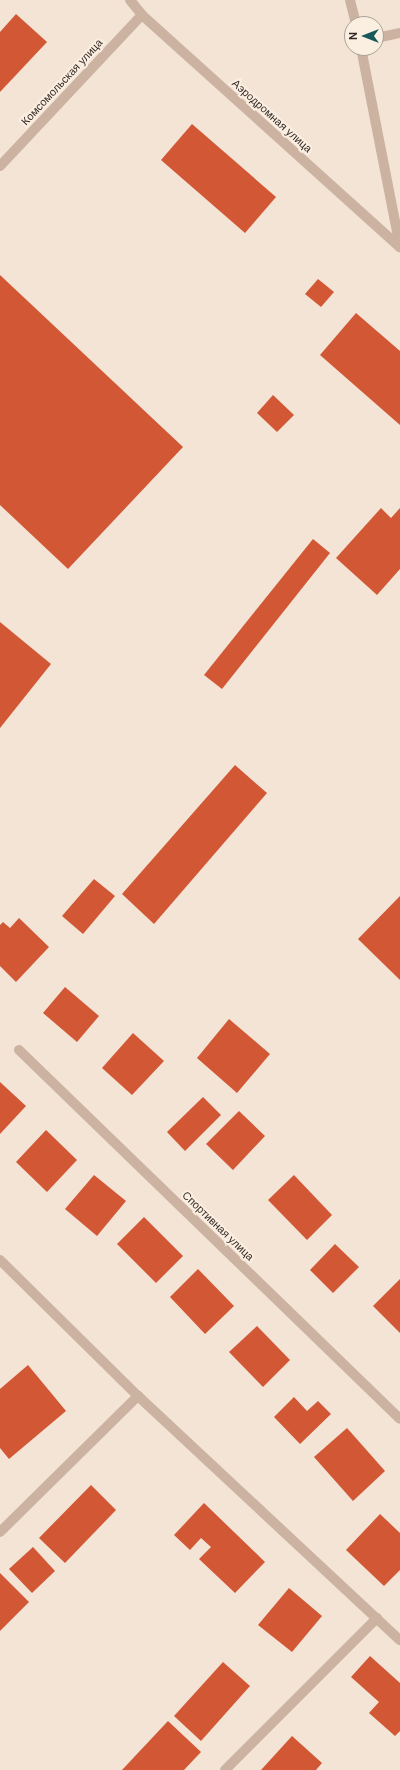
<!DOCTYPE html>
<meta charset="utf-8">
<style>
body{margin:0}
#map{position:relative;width:400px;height:1770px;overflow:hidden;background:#f3e4d6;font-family:"DM Sans",sans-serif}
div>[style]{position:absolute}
.building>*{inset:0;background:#d25735}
.street>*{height:10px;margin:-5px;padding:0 5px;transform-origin:5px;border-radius:5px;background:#ccb3a1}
span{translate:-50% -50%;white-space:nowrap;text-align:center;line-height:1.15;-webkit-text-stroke:4px #fbefe2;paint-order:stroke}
.street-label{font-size:11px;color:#352925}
.north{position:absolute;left:344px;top:16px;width:40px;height:40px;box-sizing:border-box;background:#fbefe2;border:1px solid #aca096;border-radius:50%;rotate:270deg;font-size:11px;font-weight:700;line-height:16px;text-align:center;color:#352925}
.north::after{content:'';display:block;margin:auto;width:14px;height:18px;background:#17585a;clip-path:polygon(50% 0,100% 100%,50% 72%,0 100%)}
</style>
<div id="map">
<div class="building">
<div style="clip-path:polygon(16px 14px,47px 42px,0 92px,0 32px)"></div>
<div style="clip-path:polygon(192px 124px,276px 197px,245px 233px,161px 160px)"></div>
<div style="clip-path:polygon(0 275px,183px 447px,68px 569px,0 505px)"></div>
<div style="clip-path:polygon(318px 279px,334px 292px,321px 307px,305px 294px)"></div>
<div style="clip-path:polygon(356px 313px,400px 351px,400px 425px,320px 355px)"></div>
<div style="clip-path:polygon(273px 395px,294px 415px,277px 432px,257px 413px)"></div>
<div style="clip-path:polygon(381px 508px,391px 518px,400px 508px,400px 569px,377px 595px,336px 558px)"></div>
<div style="clip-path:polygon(313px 539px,330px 553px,222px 689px,204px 675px)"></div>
<div style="clip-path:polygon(0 622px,51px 664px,0 728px)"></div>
<div style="clip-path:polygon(235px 765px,267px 793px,154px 924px,122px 894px)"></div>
<div style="clip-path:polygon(94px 879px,115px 896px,83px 934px,62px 916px)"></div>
<div style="clip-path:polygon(400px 896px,400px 980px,358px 939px)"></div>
<div style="clip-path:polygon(19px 918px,49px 947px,16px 982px,0 966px,0 925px,3px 922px,10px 928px)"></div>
<div style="clip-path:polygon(65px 987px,99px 1016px,77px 1042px,43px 1013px)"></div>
<div style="clip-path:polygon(229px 1019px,270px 1054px,237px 1093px,197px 1058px)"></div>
<div style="clip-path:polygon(133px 1033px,164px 1061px,132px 1095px,102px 1068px)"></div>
<div style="clip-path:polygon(0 1082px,26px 1106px,0 1134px)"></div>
<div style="clip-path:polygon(203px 1097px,221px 1115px,185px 1151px,167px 1132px)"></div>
<div style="clip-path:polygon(239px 1111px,265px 1136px,233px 1170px,206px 1144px)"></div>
<div style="clip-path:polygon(46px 1130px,77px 1160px,47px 1192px,16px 1162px)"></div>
<div style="clip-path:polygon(94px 1175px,126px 1201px,97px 1236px,65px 1209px)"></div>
<div style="clip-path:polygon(294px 1175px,332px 1215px,307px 1240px,268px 1200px)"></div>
<div style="clip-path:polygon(144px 1217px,183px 1256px,156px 1283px,117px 1244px)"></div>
<div style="clip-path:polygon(335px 1244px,359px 1267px,333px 1293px,310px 1270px)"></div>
<div style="clip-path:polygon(198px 1269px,234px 1306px,205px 1334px,170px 1297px)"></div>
<div style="clip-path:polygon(400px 1279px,400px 1333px,373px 1306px)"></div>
<div style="clip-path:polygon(257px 1326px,290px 1360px,263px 1387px,229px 1352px)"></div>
<div style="clip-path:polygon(28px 1365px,66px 1411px,9px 1459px,0 1448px,0 1389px)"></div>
<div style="clip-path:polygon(294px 1397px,307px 1411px,318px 1401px,331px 1414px,300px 1444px,274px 1417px)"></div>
<div style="clip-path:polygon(347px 1428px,385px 1471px,353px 1501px,314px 1457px)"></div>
<div style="clip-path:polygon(91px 1485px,116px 1510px,65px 1563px,39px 1538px)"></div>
<div style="clip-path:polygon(204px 1503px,265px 1562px,235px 1593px,199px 1559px,211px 1547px,201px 1538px,190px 1550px,174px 1535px)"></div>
<div style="clip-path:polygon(380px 1514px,400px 1533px,400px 1570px,384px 1586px,346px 1550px)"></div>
<div style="clip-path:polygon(33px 1547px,55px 1571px,32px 1593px,9px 1569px)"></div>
<div style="clip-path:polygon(0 1573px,29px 1602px,0 1631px)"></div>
<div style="clip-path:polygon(289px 1588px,322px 1616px,292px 1652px,258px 1625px)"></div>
<div style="clip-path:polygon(370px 1656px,400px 1683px,400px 1731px,395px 1736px,369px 1713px,379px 1702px,351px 1677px)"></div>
<div style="clip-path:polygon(223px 1662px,250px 1686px,201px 1741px,174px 1716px)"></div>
<div style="clip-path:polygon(168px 1721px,201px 1752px,184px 1770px,122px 1770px)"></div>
<div style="clip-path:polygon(292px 1736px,322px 1763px,316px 1770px,261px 1770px)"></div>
</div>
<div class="street">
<div style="left:130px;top:0;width:19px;rotate:51deg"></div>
<div style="left:142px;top:15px;width:347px;rotate:42deg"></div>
<div style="left:350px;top:0;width:25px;rotate:76deg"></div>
<div style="left:376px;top:38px;width:25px;rotate:-12deg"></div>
<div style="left:361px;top:48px;width:203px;rotate:78.9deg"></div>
<div style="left:0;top:166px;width:207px;rotate:-46.8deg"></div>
<div style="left:19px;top:1050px;width:530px;rotate:44.08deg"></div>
<div style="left:0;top:1260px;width:194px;rotate:44.6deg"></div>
<div style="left:138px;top:1396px;width:358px;rotate:43deg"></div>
<div style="left:0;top:1532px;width:194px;rotate:-44.6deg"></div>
<div style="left:225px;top:1770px;width:215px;rotate:-45deg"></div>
</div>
<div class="street-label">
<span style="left:62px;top:82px;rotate:-47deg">Комсомольская улица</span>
<span style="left:272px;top:116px;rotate:42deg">Аэродромная улица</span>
<span style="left:218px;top:1226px;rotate:44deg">Спортивная улица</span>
</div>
<div class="north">N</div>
</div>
